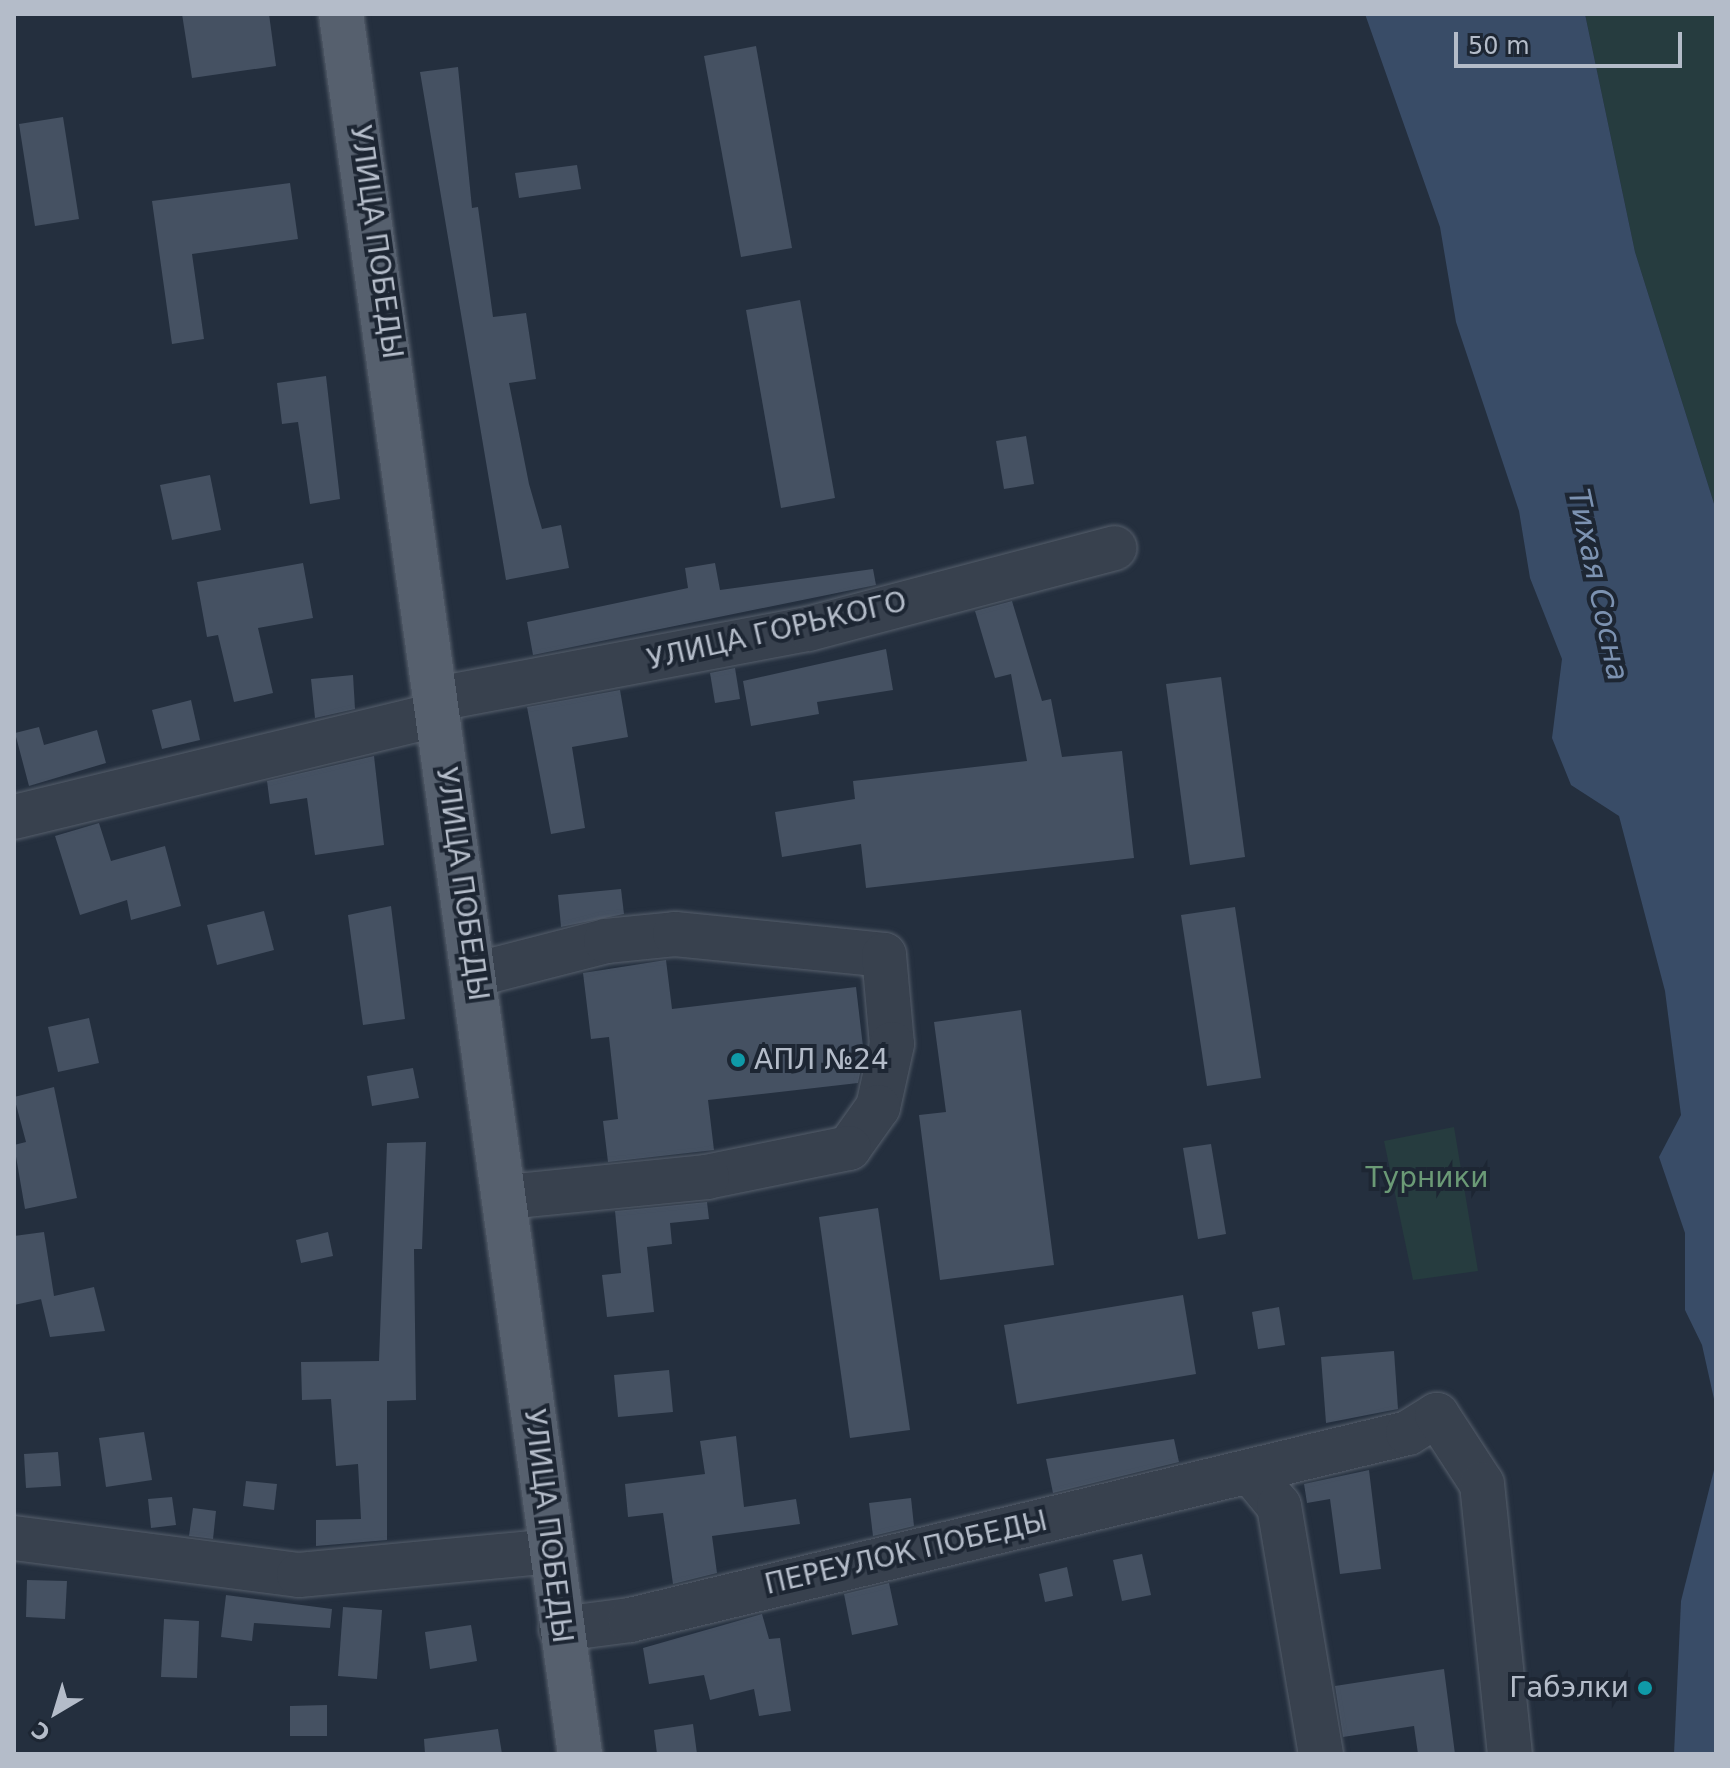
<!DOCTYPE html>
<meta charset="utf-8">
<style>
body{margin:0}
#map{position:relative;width:1730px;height:1768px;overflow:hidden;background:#242f3e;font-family:"DejaVu Sans",sans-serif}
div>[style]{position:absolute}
.green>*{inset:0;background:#263c3f}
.water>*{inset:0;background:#394c67}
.building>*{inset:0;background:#455162}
.roads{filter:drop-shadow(0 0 2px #565f6c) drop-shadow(0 0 2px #565f6c)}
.minor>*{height:44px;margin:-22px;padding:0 22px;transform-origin:22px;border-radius:22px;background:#38414e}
.major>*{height:44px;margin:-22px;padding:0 22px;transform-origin:22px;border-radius:22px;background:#56606e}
.dots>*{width:22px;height:22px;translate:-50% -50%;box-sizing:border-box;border:4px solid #1d2633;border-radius:50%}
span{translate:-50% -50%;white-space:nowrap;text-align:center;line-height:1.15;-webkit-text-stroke:8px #1d2633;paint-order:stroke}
.street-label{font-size:28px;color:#b4bcc9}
.poi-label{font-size:28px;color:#b4bcc9}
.left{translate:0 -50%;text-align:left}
.right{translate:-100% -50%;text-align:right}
.park-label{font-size:28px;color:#6b9a76}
.water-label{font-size:30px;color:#7c92b1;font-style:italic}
.frame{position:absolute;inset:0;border:16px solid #b4bcc9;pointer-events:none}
.north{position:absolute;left:16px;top:1672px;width:80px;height:80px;-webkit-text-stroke:6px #1d2633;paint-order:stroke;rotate:218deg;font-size:22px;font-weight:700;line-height:32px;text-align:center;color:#b4bcc9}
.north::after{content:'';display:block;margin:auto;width:28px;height:36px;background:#b4bcc9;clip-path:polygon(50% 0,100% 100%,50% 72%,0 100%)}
.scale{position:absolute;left:1454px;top:32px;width:228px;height:36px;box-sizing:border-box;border:4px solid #b4bcc9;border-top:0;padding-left:10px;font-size:24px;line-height:28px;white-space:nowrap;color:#b4bcc9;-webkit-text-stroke:6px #1d2633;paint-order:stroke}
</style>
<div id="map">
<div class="green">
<div style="clip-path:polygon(1585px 14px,1716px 14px,1716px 510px,1635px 252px)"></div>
<div style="clip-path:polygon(1454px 1127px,1478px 1271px,1413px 1280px,1384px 1141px)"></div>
</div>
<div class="water">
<div style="clip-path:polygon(1365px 14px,1585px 14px,1635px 252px,1716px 510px,1716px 1408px,1702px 1345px,1685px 1310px,1685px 1233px,1659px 1157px,1681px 1115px,1665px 991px,1619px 816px,1571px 785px,1552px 738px,1562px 659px,1530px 578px,1519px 511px,1456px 322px,1440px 227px)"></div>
<div style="clip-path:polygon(1716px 1462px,1716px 1754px,1674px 1754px,1681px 1601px)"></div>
</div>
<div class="building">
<div style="clip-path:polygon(182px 14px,269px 14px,276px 66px,192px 78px)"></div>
<div style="clip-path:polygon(756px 46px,792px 248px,741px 257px,704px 56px)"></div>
<div style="clip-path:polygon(458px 67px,472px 208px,478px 207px,493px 317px,526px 313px,536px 379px,509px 383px,529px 484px,542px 529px,561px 525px,569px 568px,506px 580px,420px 72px)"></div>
<div style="clip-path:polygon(63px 117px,79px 219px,35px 226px,19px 124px)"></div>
<div style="clip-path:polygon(577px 165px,581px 189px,519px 198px,515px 173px)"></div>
<div style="clip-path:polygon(290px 183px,298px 239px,192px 254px,204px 339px,172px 344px,152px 201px)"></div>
<div style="clip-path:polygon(800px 300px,835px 498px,781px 508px,746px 310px)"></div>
<div style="clip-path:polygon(326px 376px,340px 499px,310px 504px,298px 422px,282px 424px,277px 383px)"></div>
<div style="clip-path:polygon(1026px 436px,1034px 484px,1004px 489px,996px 441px)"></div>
<div style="clip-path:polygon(210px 475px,221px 530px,172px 540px,160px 485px)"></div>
<div style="clip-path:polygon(303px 563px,313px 618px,258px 628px,273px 693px,234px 702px,218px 635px,207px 637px,197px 582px)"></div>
<div style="clip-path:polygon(715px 563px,720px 590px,873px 569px,876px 585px,533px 655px,527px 622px,688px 588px,685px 568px)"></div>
<div style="clip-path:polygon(1012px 601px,1042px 701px,1051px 699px,1062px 757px,1122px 751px,1134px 858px,866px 888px,861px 844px,782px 857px,775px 812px,855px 799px,853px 781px,1027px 761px,1011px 674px,995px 678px,975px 611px)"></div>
<div style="clip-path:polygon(886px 649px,893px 690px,817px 702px,819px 714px,751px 726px,743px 681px)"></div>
<div style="clip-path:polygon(735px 668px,740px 699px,715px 703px,710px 673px)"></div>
<div style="clip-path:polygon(353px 675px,355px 709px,315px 718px,311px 679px)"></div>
<div style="clip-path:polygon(1221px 677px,1245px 857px,1190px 865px,1166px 684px)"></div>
<div style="clip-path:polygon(620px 690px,628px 737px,572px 747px,585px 828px,551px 834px,527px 707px)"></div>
<div style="clip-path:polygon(191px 700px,200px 740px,162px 749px,152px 710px)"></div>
<div style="clip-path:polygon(39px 727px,44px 745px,97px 730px,106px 763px,29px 786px,15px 733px)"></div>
<div style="clip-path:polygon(374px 756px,384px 845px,315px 855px,307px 798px,270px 804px,267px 781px)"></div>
<div style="clip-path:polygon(99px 823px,111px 861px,165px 846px,181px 906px,131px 920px,127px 900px,80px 915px,55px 836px)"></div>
<div style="clip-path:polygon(621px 889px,624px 914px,561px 927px,558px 895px)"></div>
<div style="clip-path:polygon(391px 906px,405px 1019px,363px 1025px,348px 915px)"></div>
<div style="clip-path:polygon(1235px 907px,1261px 1078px,1207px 1086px,1181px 915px)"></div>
<div style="clip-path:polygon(264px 911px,274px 950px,217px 965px,207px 925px)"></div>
<div style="clip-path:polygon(666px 960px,672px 1009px,856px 987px,864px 1055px,858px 1083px,708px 1100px,714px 1150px,608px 1162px,603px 1121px,618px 1119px,609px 1037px,591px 1039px,583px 973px)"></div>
<div style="clip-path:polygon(1021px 1010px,1054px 1265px,940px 1280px,919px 1115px,946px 1112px,934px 1022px)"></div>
<div style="clip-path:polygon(89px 1018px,99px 1063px,58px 1072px,48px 1027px)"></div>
<div style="clip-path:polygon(413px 1068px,419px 1098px,372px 1106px,367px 1076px)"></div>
<div style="clip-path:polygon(54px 1087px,77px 1198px,25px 1209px,14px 1145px,26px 1142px,14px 1097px)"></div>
<div style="clip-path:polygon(426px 1142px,422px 1249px,414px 1249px,416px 1400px,387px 1401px,387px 1540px,316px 1546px,316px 1520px,361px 1519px,358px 1464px,336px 1466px,331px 1399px,302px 1400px,301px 1362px,379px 1361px,387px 1143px)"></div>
<div style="clip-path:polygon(1211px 1144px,1226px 1234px,1198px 1239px,1183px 1148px)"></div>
<div style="clip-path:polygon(707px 1202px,709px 1219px,670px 1223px,672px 1244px,647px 1247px,654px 1312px,607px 1317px,602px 1275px,621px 1273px,615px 1211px)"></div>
<div style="clip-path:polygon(878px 1208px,910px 1430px,850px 1438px,819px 1217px)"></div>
<div style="clip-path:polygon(44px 1232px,54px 1296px,94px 1287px,105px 1331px,50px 1337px,41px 1299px,51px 1297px,14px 1305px,14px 1236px)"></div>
<div style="clip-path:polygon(328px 1232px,333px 1256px,301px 1263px,296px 1240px)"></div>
<div style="clip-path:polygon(1183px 1295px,1196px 1374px,1017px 1404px,1004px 1325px)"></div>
<div style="clip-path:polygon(1279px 1307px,1285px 1345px,1258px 1349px,1252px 1312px)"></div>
<div style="clip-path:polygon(1394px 1351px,1398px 1409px,1326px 1423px,1321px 1357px)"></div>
<div style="clip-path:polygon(669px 1370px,673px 1412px,618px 1417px,614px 1375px)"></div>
<div style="clip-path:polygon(144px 1432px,152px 1480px,106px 1487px,99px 1438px)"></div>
<div style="clip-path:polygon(736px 1436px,744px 1507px,796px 1499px,800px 1524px,712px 1536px,717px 1573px,673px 1584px,663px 1513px,628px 1517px,625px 1484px,705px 1474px,700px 1441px)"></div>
<div style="clip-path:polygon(1174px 1439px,1179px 1462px,1053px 1493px,1046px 1459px)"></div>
<div style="clip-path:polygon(58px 1452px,61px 1486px,26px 1488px,24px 1454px)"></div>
<div style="clip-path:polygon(1369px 1470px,1381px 1569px,1340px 1574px,1330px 1499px,1307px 1503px,1304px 1484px)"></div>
<div style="clip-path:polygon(246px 1481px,277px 1484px,274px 1510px,243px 1506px)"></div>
<div style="clip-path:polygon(172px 1497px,176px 1525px,151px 1528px,148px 1499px)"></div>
<div style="clip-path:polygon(911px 1498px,914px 1526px,873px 1536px,869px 1503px)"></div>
<div style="clip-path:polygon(193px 1508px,216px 1511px,213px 1539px,189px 1536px)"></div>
<div style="clip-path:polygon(1142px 1554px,1151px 1595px,1122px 1601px,1113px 1560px)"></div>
<div style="clip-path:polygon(1067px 1567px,1073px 1596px,1045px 1602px,1039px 1574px)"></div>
<div style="clip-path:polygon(27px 1580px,67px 1581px,65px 1619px,26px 1617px)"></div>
<div style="clip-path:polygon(889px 1583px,898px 1625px,852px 1635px,844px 1594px)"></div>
<div style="clip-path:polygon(226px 1595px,332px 1609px,330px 1628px,254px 1623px,252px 1641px,221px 1637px)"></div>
<div style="clip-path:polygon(343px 1607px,382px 1610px,377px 1679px,338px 1676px)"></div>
<div style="clip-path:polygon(762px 1614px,769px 1639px,780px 1638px,791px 1711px,759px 1716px,754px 1689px,710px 1700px,704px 1675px,649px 1684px,643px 1648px)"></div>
<div style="clip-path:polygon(164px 1619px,199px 1621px,197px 1678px,161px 1677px)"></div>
<div style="clip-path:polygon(471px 1625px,477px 1661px,430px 1669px,425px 1632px)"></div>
<div style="clip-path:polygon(1444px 1669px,1455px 1754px,1418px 1754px,1414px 1726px,1343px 1737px,1335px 1686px)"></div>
<div style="clip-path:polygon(327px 1705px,327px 1736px,290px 1736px,290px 1706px)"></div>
<div style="clip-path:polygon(693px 1724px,697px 1754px,657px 1754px,654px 1730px)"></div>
<div style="clip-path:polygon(498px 1729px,502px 1754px,425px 1754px,424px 1739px)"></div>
</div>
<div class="roads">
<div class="minor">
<div style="left:437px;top:699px;width:378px;rotate:-10.7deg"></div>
<div style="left:808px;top:629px;width:317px;rotate:-14.8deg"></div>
<div style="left:14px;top:817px;width:437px;rotate:-13.6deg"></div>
<div style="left:474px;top:975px;width:136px;rotate:-14.4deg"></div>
<div style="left:606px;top:941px;width:69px;rotate:-5.8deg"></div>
<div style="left:675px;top:934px;width:210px;rotate:5.7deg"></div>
<div style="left:884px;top:955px;width:89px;rotate:84.9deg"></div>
<div style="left:892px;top:1044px;width:65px;rotate:102.5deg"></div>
<div style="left:878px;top:1107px;width:50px;rotate:125.3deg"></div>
<div style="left:849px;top:1148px;width:145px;rotate:168.5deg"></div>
<div style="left:707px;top:1177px;width:203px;rotate:174.3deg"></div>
<div style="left:1250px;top:1471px;width:45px;rotate:50.4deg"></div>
<div style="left:1279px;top:1506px;width:252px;rotate:80.4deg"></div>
<div style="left:14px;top:1538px;width:287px;rotate:7.4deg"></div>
<div style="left:299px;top:1575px;width:254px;rotate:-5.4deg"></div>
<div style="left:561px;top:1629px;width:70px;rotate:-7.4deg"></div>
<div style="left:630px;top:1620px;width:800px;rotate:-13.52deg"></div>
<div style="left:1408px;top:1433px;width:34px;rotate:-32deg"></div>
<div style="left:1437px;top:1415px;width:82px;rotate:56.9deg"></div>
<div style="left:1482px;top:1484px;width:271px;rotate:84.1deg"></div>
</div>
<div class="major">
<div style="left:341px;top:14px;width:1756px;rotate:82.18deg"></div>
</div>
</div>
<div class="dots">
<div style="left:738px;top:1060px;background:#0f9aa8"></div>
<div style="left:1645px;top:1688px;background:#0f9aa8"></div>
</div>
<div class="street-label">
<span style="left:376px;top:242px;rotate:82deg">УЛИЦА ПОБЕДЫ</span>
<span style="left:777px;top:631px;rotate:-13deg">УЛИЦА ГОРЬКОГО</span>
<span style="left:462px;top:884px;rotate:82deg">УЛИЦА ПОБЕДЫ</span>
<span style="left:548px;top:1526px;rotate:83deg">УЛИЦА ПОБЕДЫ</span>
<span style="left:906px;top:1553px;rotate:-13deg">ПЕРЕУЛОК ПОБЕДЫ</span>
</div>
<div class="poi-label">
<span class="left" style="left:754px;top:1060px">АПЛ №24</span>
<span class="right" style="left:1629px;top:1688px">Габэлки</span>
</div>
<div class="park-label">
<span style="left:1427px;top:1178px">Турники</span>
</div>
<div class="water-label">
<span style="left:1598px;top:585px;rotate:78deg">Тихая Сосна</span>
</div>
<div class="frame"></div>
<div class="north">С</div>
<div class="scale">50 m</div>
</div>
